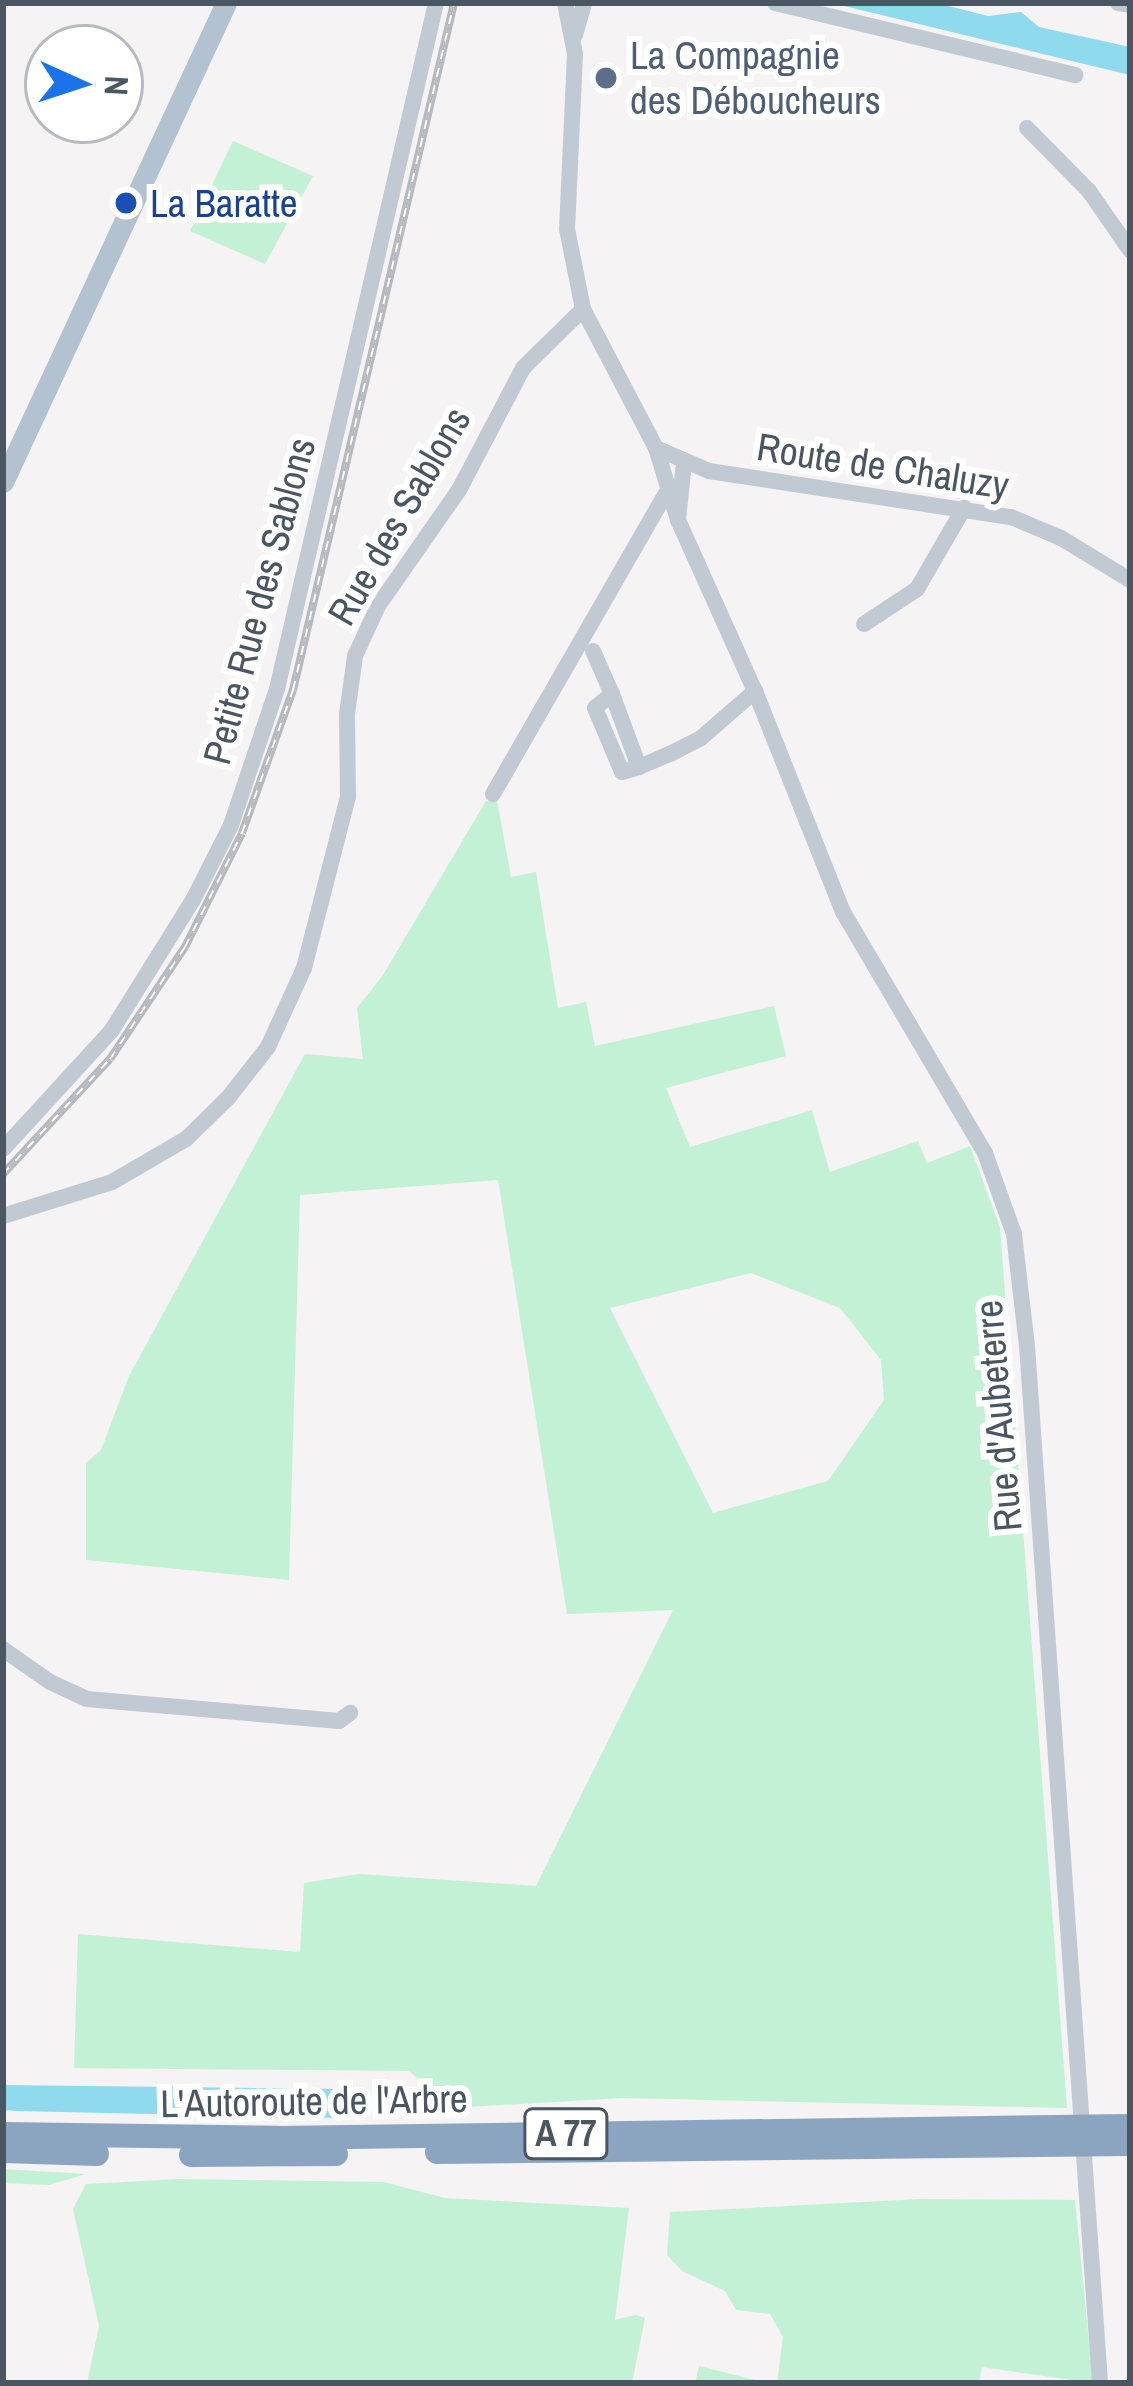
<!DOCTYPE html>
<meta charset="utf-8">
<style>
body{margin:0}
#map{position:relative;width:1133px;height:2386px;overflow:hidden;background:#f5f3f3;font-family:"Archivo Narrow",sans-serif}
div>[style]{position:absolute}
.green>*{inset:0;background:#c3f1d5}
.water>*{inset:0;background:#90daee}
.minor>*{height:16px;margin:-8px;padding:0 8px;transform-origin:8px;border-radius:8px;background:#c1cad2}
.major>*{height:21px;margin:-10.5px;padding:0 10.5px;transform-origin:10.5px;border-radius:10.5px;background:#b3c2d1}
.highway>*{height:24px;margin:-12px;padding:0 12px;transform-origin:12px;border-radius:12px;background:#8ba5c1}
.rail>*{height:8px;margin-top:-4px;transform-origin:0;background:repeating-linear-gradient(90deg,#fff 0 9px,#b5b8bd 0 18px);box-sizing:border-box;border-block:3px solid #b5b8bd}
.dots>*{width:33px;height:33px;translate:-50% -50%;box-sizing:border-box;border:6px solid #fff;border-radius:50%}
span{translate:-50% -50%;white-space:nowrap;text-align:center;line-height:1.15;-webkit-text-stroke:12px #fff;paint-order:stroke}
.shield-label span{padding:3px 9px;background:#fff;border:3px solid;border-radius:9px;-webkit-text-stroke-width:0}
.shield-label{font-size:36px;color:#4a5661;font-weight:700}
.service-label{font-size:39px;color:#4e5e75}
.left{translate:0 -50%;text-align:left}
.transit-label{font-size:39px;color:#164399}
.street-label{font-size:39px;color:#4a5661}
.frame{position:absolute;inset:0;border:6px solid #4a5661;pointer-events:none}
.north{position:absolute;left:24px;top:24px;width:120px;height:120px;box-sizing:border-box;background:#fff;border:3px solid #b7bbc0;border-radius:50%;rotate:93deg;font-size:33px;font-weight:700;line-height:48px;text-align:center;color:#4a5661}
.north::after{content:'';display:block;margin:auto;width:42px;height:54px;background:#1a73e8;clip-path:polygon(50% 0,100% 100%,50% 72%,0 100%)}
</style>
<div id="map">
<div class="green">
<div style="clip-path:polygon(233px 141px,313px 176px,265px 264px,190px 231px)"></div>
<div style="clip-path:polygon(evenodd,497px 800px,511px 877px,536px 872px,558px 1008px,586px 1002px,595px 1046px,774px 1006px,786px 1056px,666px 1088px,690px 1147px,812px 1110px,830px 1172px,918px 1141px,927px 1163px,970px 1146px,1000px 1227px,1067px 2108px,622px 2098px,451px 2108px,409px 2071px,74px 2068px,78px 1934px,300px 1952px,304px 1883px,359px 1874px,536px 1886px,673px 1610px,567px 1614px,498px 1180px,300px 1195px,289px 1580px,86px 1560px,86px 1463px,101px 1450px,129px 1376px,305px 1054px,363px 1059px,357px 1008px,383px 975px,486px 801px,497px 800px,751px 1273px,840px 1308px,881px 1360px,884px 1400px,828px 1481px,713px 1513px,610px 1308px,751px 1273px)"></div>
<div style="clip-path:polygon(3px 2169px,86px 2174px,49px 2185px,3px 2183px)"></div>
<div style="clip-path:polygon(179px 2179px,384px 2182px,445px 2198px,629px 2208px,615px 2320px,636px 2315px,645px 2318px,632px 2383px,87px 2383px,99px 2326px,73px 2209px,86px 2184px)"></div>
<div style="clip-path:polygon(921px 2199px,1075px 2200px,1093px 2383px,982px 2367px,979px 2383px,777px 2383px,783px 2337px,770px 2314px,736px 2310px,725px 2291px,682px 2271px,667px 2255px,670px 2212px)"></div>
<div style="clip-path:polygon(699px 2366px,767px 2383px,695px 2383px)"></div>
</div>
<div class="water">
<div style="clip-path:polygon(832px 3px,937px 3px,988px 16px,1021px 12px,1039px 27px,1130px 47px,1130px 75px)"></div>
<div style="clip-path:polygon(3px 2085px,343px 2089px,354px 2090px,362px 2108px,340px 2118px,16px 2111px,3px 2110px)"></div>
</div>
<div class="minor">
<div style="left:565px;top:3px;width:52px;rotate:78.9deg"></div>
<div style="left:575px;top:54px;width:175px;rotate:92.6deg"></div>
<div style="left:567px;top:229px;width:82px;rotate:78.7deg"></div>
<div style="left:583px;top:309px;width:157px;rotate:62.3deg"></div>
<div style="left:656px;top:448px;width:58px;rotate:23.5deg"></div>
<div style="left:709px;top:471px;width:305px;rotate:8.7deg"></div>
<div style="left:1011px;top:517px;width:54px;rotate:22.8deg"></div>
<div style="left:1061px;top:538px;width:81px;rotate:31.3deg"></div>
<div style="left:775px;top:3px;width:309px;rotate:13.5deg"></div>
<div style="left:1118px;top:3px;width:12px;rotate:9deg"></div>
<div style="left:575px;top:35px;width:33px;rotate:-74deg"></div>
<div style="left:1027px;top:128px;width:88px;rotate:45.5deg"></div>
<div style="left:1089px;top:191px;width:72px;rotate:55.2deg"></div>
<div style="left:656px;top:448px;width:75px;rotate:73deg"></div>
<div style="left:678px;top:520px;width:57px;rotate:-84deg"></div>
<div style="left:678px;top:520px;width:188px;rotate:65.8deg"></div>
<div style="left:755px;top:691px;width:238px;rotate:68.3deg"></div>
<div style="left:843px;top:912px;width:280px;rotate:59.5deg"></div>
<div style="left:985px;top:1153px;width:86px;rotate:70.3deg"></div>
<div style="left:1014px;top:1234px;width:113px;rotate:83.4deg"></div>
<div style="left:1027px;top:1346px;width:1040px;rotate:85.97deg"></div>
<div style="left:864px;top:624px;width:64px;rotate:-33.4deg"></div>
<div style="left:917px;top:589px;width:94px;rotate:-59.9deg"></div>
<div style="left:593px;top:651px;width:47px;rotate:66.2deg"></div>
<div style="left:639px;top:767px;width:78px;rotate:-110.3deg"></div>
<div style="left:612px;top:694px;width:22px;rotate:141deg"></div>
<div style="left:595px;top:708px;width:69px;rotate:67.1deg"></div>
<div style="left:622px;top:772px;width:18px;rotate:-16deg"></div>
<div style="left:639px;top:767px;width:34px;rotate:-23deg"></div>
<div style="left:670px;top:754px;width:35px;rotate:-27deg"></div>
<div style="left:701px;top:738px;width:72px;rotate:-41deg"></div>
<div style="left:493px;top:794px;width:347px;rotate:-60.1deg"></div>
<div style="left:3px;top:1149px;width:161px;rotate:-47.5deg"></div>
<div style="left:112px;top:1030px;width:153px;rotate:-58.1deg"></div>
<div style="left:193px;top:900px;width:84px;rotate:-63.1deg"></div>
<div style="left:231px;top:825px;width:144px;rotate:-71.3deg"></div>
<div style="left:277px;top:689px;width:704px;rotate:-76.95deg"></div>
<div style="left:3px;top:1216px;width:114px;rotate:-17.3deg"></div>
<div style="left:112px;top:1182px;width:86px;rotate:-30.2deg"></div>
<div style="left:186px;top:1139px;width:59px;rotate:-44.3deg"></div>
<div style="left:228px;top:1098px;width:65px;rotate:-51.9deg"></div>
<div style="left:268px;top:1047px;width:87px;rotate:-65.5deg"></div>
<div style="left:304px;top:968px;width:177px;rotate:-75.6deg"></div>
<div style="left:348px;top:797px;width:83px;rotate:-90.7deg"></div>
<div style="left:347px;top:714px;width:59px;rotate:-82.1deg"></div>
<div style="left:355px;top:656px;width:55px;rotate:-65.3deg"></div>
<div style="left:378px;top:606px;width:141px;rotate:-55.1deg"></div>
<div style="left:459px;top:490px;width:138px;rotate:-62.3deg"></div>
<div style="left:523px;top:368px;width:84px;rotate:-44.5deg"></div>
<div style="left:3px;top:1649px;width:57px;rotate:35.1deg"></div>
<div style="left:50px;top:1682px;width:41px;rotate:24.7deg"></div>
<div style="left:87px;top:1699px;width:253px;rotate:5deg"></div>
<div style="left:339px;top:1721px;width:14px;rotate:-36deg"></div>
</div>
<div class="major">
<div style="left:3px;top:482px;width:528px;rotate:-65.04deg"></div>
</div>
<div class="highway">
<div style="left:3px;top:2134px;width:274px;rotate:0.8deg"></div>
<div style="left:277px;top:2138px;width:853px;rotate:-0.81deg"></div>
<div style="left:3px;top:2151px;width:94px;rotate:1.8deg"></div>
<div style="left:437px;top:2152px;width:693px;rotate:-0.66deg"></div>
<div style="left:191px;top:2155px;width:145px;rotate:-0.4deg"></div>
</div>
<div class="rail">
<div style="left:3px;top:1174px;width:157px;rotate:-47.1deg"></div>
<div style="left:110px;top:1059px;width:135px;rotate:-56.2deg"></div>
<div style="left:185px;top:947px;width:127px;rotate:-63.4deg"></div>
<div style="left:242px;top:833px;width:152px;rotate:-70.4deg"></div>
<div style="left:293px;top:690px;width:706px;rotate:-76.81deg"></div>
</div>
<div class="dots">
<div style="left:606px;top:78px;background:#5c6f8a"></div>
<div style="left:126px;top:203px;background:#1a4fb4"></div>
</div>
<div class="shield-label">
<span style="left:566px;top:2134px">A 77</span>
</div>
<div class="service-label">
<span class="left" style="left:630px;top:78px">La Compagnie<br>des Déboucheurs</span>
</div>
<div class="transit-label">
<span class="left" style="left:150px;top:203px">La Baratte</span>
</div>
<div class="street-label">
<span style="left:883px;top:466px;rotate:9deg">Route de Chaluzy</span>
<span style="left:399px;top:516px;rotate:-60deg">Rue des Sablons</span>
<span style="left:259px;top:601px;rotate:-75deg">Petite Rue des Sablons</span>
<span style="left:998px;top:1416px;rotate:-95deg">Rue d'Aubeterre</span>
<span style="left:314px;top:2101px;rotate:-1deg">L'Autoroute de l'Arbre</span>
</div>
<div class="frame"></div>
<div class="north">N</div>
</div>
